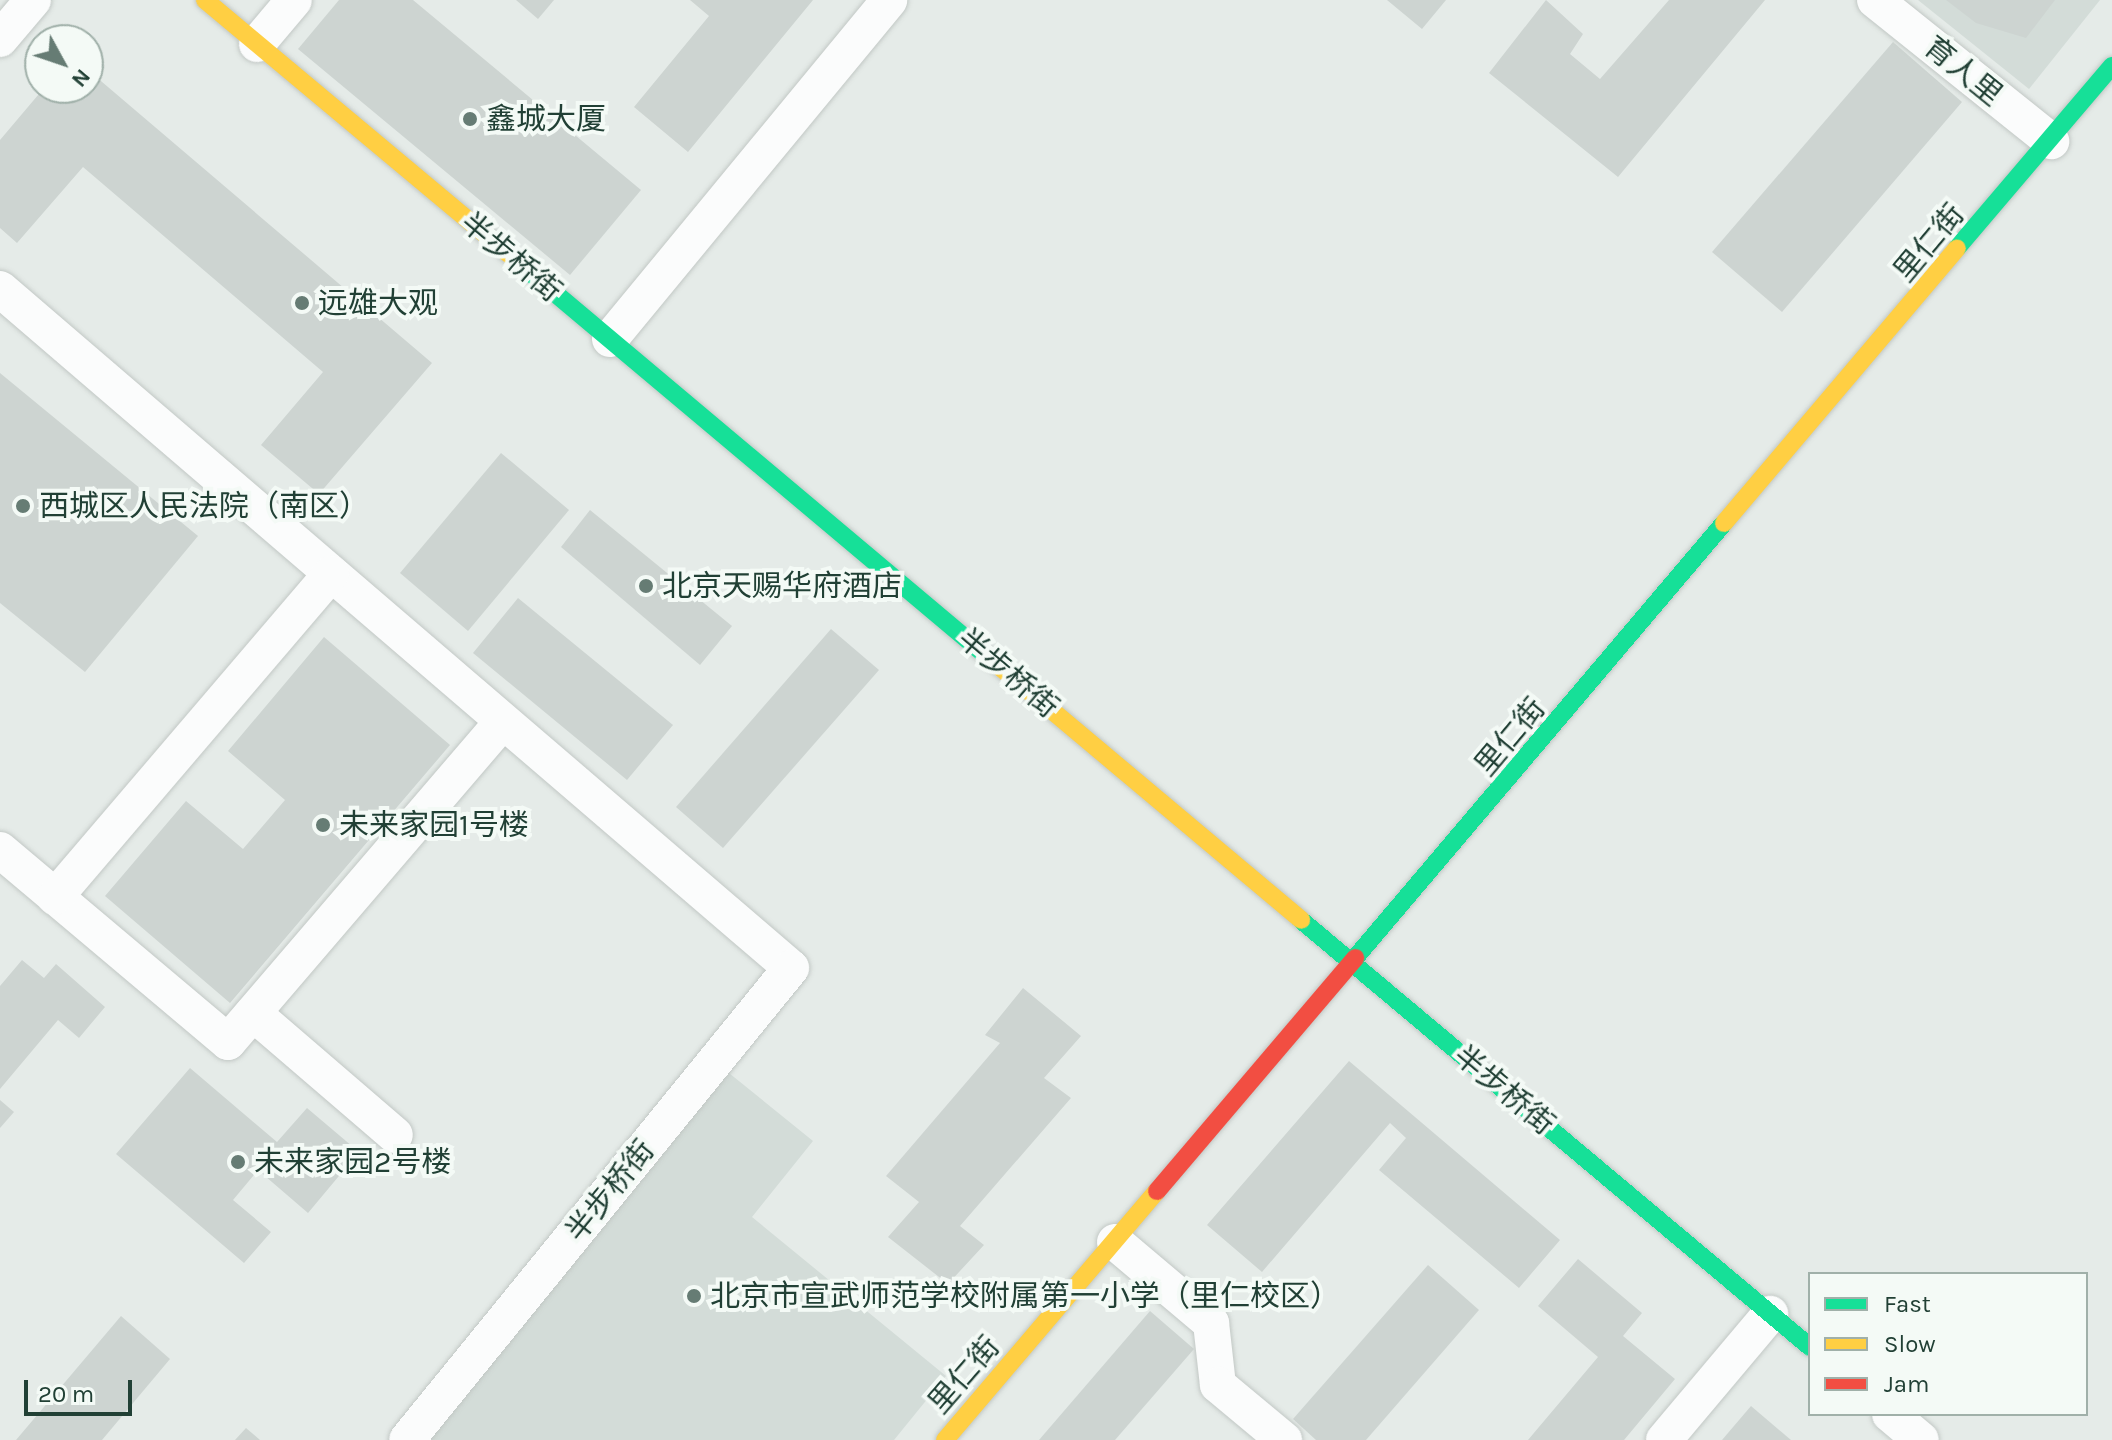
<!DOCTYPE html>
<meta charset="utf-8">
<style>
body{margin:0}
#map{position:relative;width:2112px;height:1440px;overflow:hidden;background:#e5ebe8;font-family:Karla,"Noto Sans SC",sans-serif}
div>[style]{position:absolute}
.built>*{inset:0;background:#d3dcd8}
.building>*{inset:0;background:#cdd4d1}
.roads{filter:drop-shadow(0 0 2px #c2c8c5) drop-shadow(0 0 2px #c2c8c5)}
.street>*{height:36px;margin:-18px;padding:0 18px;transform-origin:18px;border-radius:18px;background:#fbfcfc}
.fast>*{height:18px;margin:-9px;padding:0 9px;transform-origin:9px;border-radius:9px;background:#16e098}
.slow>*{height:18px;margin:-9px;padding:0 9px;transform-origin:9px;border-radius:9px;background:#ffcf43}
.jam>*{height:18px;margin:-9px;padding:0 9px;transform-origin:9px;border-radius:9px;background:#f24e42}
.dots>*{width:22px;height:22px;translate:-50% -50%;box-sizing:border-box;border:4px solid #f4faf6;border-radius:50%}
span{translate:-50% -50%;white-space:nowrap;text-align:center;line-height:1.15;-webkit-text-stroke:8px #f4faf6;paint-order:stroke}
.street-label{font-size:30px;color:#214035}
.poi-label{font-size:30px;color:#214035}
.left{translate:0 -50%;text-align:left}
.legend{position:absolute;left:1808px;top:1272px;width:280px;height:144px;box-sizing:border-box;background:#f4faf6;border:2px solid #a0b0a9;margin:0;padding:10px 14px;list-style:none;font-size:24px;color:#214035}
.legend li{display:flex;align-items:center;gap:16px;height:40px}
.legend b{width:40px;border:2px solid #a0b0a9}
.north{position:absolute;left:24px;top:24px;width:80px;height:80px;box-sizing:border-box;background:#f4faf6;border:2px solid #a0b0a9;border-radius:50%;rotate:130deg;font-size:22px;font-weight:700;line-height:32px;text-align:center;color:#214035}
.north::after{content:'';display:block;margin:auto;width:28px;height:36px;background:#667c74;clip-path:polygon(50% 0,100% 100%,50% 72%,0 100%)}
.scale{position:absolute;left:24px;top:1380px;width:108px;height:36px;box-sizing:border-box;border:4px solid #214035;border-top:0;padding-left:10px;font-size:24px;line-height:28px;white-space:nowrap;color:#214035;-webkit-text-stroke:6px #f4faf6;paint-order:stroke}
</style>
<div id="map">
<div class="built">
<div style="clip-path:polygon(1918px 0,2100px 0,2029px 89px)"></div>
<div style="clip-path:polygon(724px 1069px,813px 1141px,752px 1217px,946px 1376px,894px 1440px,423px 1440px)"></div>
</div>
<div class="building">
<div style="clip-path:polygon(339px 0,413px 0,641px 190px,570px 275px,298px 49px)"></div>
<div style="clip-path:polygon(516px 0,554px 0,538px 19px)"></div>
<div style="clip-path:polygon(690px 0,813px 0,688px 152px,634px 107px,709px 16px)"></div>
<div style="clip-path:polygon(1387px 0,1446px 0,1422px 29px)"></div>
<div style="clip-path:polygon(1546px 0,1583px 34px,1570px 54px,1600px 79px,1669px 0,1765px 0,1618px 177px,1489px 73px)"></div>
<div style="clip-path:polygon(1946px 0,2055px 0,2026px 38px,1976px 23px)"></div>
<div style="clip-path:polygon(1893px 42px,1962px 102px,1782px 312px,1712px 252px)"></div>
<div style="clip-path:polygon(88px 70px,432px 363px,319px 494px,261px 445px,323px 372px,83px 167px,17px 243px,0 228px,0 140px,44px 88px,88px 88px)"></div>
<div style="clip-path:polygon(0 373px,198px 536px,85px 672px,0 603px)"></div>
<div style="clip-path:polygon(501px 453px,569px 510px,468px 631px,400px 573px)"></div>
<div style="clip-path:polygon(590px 510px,732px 626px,700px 665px,561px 547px)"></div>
<div style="clip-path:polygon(518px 598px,673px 725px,627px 780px,473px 653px)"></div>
<div style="clip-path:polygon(831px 629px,879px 670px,723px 848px,676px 807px)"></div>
<div style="clip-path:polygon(324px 637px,450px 745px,230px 1003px,105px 896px,186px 801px,243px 849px,285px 800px,228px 751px)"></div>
<div style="clip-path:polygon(22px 960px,44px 978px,56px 964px,105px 1007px,79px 1038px,58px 1020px,0 1089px,0 986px)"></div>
<div style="clip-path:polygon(1023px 988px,1081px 1036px,1044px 1078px,1071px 1098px,960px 1226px,984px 1245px,948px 1284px,888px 1237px,919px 1202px,886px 1176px,1000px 1043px,985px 1035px)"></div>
<div style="clip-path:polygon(1349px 1061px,1560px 1240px,1519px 1288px,1379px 1170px,1406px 1138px,1390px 1123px,1262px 1272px,1207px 1225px)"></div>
<div style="clip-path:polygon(190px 1068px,277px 1142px,307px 1108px,359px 1152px,308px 1213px,258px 1170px,233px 1200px,271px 1232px,244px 1263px,116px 1154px)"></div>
<div style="clip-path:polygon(0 1100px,14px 1112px,0 1128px)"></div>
<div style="clip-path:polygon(1578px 1259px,1642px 1313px,1623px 1336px,1675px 1379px,1624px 1440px,1528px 1440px,1598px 1357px,1538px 1306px)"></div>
<div style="clip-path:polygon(1428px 1265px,1479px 1310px,1366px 1440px,1316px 1440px,1293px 1419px)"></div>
<div style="clip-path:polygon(1150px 1311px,1194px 1349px,1115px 1440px,1039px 1440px)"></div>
<div style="clip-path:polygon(121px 1316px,170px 1359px,102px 1440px,16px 1440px)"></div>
<div style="clip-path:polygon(1751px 1406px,1791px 1440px,1722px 1440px)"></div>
<div style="clip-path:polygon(246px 1428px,260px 1440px,235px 1440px)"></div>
</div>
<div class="roads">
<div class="street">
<div style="left:1875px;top:0;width:226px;rotate:38.7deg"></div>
<div style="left:0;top:39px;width:51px;rotate:-49.8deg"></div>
<div style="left:257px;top:44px;width:57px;rotate:-49.9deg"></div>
<div style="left:0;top:289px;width:1042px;rotate:40.64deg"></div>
<div style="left:791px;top:968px;width:608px;rotate:129.13deg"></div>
<div style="left:610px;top:339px;width:439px;rotate:-50.5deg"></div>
<div style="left:0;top:850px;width:298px;rotate:40.1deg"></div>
<div style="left:228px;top:1042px;width:419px;rotate:-49.4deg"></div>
<div style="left:55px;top:897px;width:425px;rotate:-49.5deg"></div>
<div style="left:253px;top:1013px;width:187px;rotate:40.7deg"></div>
<div style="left:1115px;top:1242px;width:126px;rotate:40.2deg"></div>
<div style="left:1211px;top:1323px;width:62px;rotate:83.6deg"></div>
<div style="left:1218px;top:1385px;width:86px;rotate:39.8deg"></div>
<div style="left:1890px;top:1414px;width:40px;rotate:40deg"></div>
<div style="left:1664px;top:1440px;width:165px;rotate:-49.9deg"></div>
</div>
<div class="fast">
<div style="left:1957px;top:248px;width:239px;rotate:-49.6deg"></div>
<div style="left:512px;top:257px;width:630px;rotate:40.04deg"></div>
<div style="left:1301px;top:920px;width:664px;rotate:39.99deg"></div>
<div style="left:1355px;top:958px;width:570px;rotate:-49.69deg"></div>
</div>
<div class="slow">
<div style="left:205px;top:0;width:400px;rotate:39.9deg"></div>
<div style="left:1724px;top:523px;width:360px;rotate:-49.7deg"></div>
<div style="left:994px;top:662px;width:401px;rotate:40deg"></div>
<div style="left:945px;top:1440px;width:327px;rotate:-49.6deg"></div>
</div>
<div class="jam">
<div style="left:1157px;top:1191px;width:306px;rotate:-49.6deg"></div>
</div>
</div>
<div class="dots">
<div style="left:470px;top:119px;background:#667c74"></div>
<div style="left:302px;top:303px;background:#667c74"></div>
<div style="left:23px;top:506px;background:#667c74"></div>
<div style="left:646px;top:586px;background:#667c74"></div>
<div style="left:323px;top:825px;background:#667c74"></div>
<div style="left:238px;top:1162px;background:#667c74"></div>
<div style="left:694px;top:1296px;background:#667c74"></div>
</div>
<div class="street-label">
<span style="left:1963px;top:71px;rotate:39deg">育人里</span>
<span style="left:1929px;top:243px;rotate:-50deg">里仁街</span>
<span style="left:511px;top:257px;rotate:40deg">半步桥街</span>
<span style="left:1008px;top:673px;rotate:40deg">半步桥街</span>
<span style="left:1510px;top:737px;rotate:-50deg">里仁街</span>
<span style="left:1504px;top:1090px;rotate:40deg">半步桥街</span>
<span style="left:610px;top:1191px;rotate:-51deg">半步桥街</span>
<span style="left:964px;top:1375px;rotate:-49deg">里仁街</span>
</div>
<div class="poi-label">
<span class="left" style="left:486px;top:119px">鑫城大厦</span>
<span class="left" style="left:318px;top:303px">远雄大观</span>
<span class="left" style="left:39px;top:506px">西城区人民法院（南区）</span>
<span class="left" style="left:662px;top:586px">北京天赐华府酒店</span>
<span class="left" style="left:339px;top:825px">未来家园1号楼</span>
<span class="left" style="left:254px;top:1162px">未来家园2号楼</span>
<span class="left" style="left:710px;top:1296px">北京市宣武师范学校附属第一小学（里仁校区）</span>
</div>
<ul class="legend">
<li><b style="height:10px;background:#16e098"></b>Fast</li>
<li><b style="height:10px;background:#ffcf43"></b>Slow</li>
<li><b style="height:10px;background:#f24e42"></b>Jam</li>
</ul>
<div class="north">N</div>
<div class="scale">20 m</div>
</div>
